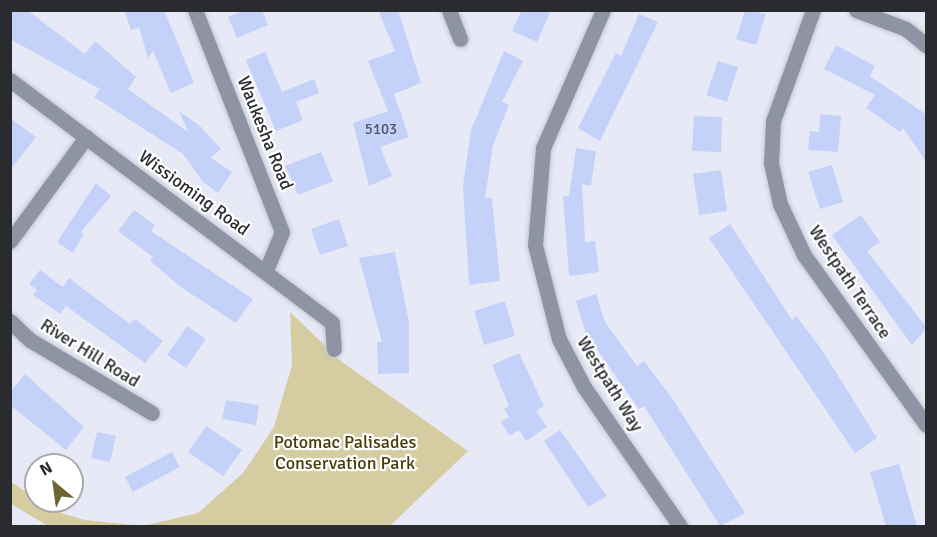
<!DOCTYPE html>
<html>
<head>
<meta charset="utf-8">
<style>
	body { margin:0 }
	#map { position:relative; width:937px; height:537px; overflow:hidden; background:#e7eaf6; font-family:Signika,sans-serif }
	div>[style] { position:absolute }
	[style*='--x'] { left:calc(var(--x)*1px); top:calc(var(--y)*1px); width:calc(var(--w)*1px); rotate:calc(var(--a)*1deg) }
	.green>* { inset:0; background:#d5cca2 }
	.building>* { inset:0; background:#c4d2f9 }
	.roads { filter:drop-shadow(0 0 2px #c5c8d2) drop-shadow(0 0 2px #c5c8d2) }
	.minor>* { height:15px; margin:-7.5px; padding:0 7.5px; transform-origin:7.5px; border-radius:7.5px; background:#8e94a4 }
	span { translate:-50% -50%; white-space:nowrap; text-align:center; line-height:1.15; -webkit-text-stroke:4.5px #fff; paint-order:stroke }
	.number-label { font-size:15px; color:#505562 }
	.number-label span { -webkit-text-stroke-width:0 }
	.street-label { font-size:18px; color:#2a2b2f }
	.park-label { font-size:18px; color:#473c07 }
	.frame { position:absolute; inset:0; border:12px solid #2a2b2f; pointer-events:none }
	.north { position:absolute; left:24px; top:453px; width:60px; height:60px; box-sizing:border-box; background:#fff; border:2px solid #aaaaac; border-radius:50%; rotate:331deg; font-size:16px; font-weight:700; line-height:24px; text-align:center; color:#2a2b2f }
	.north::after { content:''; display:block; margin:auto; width:21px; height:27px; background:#6f6330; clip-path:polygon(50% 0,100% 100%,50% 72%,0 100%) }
</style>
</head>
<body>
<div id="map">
	<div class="green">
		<div style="clip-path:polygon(290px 312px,342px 362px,468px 451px,390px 526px,48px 526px,11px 504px,10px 481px,54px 511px,85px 520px,143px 526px,198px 513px,243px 473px,274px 427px,292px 365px)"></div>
	</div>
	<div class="building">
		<div style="clip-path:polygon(10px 10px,27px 10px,85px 54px,95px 41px,136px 77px,128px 89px,188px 132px,179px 111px,200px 126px,221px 149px,211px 158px,232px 172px,218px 193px,203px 182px,183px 154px,94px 97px,100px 89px,10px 39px)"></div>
		<div style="clip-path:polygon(124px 10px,164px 10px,194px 83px,171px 93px,153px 51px,148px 58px,139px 27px,131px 30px)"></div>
		<div style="clip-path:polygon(245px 10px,262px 10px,268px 25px,237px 38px,228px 17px)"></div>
		<div style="clip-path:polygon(378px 10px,398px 10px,421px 83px,394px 94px,409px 137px,380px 147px,392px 176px,369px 186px,353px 123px,388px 111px,368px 61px,395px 51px)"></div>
		<div style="clip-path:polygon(522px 10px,551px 10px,537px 42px,512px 31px)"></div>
		<div style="clip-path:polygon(745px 10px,766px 14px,756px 45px,736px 39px)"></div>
		<div style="clip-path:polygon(639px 14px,658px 22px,600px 141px,578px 128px,616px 53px,621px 56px)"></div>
		<div style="clip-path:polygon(836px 45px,875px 66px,870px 76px,927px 115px,927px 163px,903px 128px,900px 132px,866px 108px,875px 95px,824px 69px)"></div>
		<div style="clip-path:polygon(504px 51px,523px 61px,502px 102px,509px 105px,493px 145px,485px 198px,492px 198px,500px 281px,469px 285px,463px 186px,471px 130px)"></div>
		<div style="clip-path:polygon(265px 52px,282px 92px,314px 79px,319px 93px,296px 102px,303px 120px,276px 131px,246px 60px)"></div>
		<div style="clip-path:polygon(718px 61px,738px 67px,727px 102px,706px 95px)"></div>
		<div style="clip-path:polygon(820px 114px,841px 116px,838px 152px,808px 150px,810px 131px,819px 132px)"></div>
		<div style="clip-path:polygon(694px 116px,722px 117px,721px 152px,692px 151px)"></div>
		<div style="clip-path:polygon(10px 118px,36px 137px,10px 170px)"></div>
		<div style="clip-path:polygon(576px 148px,596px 151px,591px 186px,582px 184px,585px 242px,595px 241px,599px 272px,569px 276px,563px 196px,569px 196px)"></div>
		<div style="clip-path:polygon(321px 152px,333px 181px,298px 195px,285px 166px)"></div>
		<div style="clip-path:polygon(832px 165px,843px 202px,820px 209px,808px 172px)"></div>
		<div style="clip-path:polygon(721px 170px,727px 211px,699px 215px,693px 174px)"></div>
		<div style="clip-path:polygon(96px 183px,111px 196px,81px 232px,84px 234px,73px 253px,57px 242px)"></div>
		<div style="clip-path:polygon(134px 210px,155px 225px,151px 231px,253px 299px,236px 323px,182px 288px,150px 261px,153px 257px,118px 231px)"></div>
		<div style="clip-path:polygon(861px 215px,880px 242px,867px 251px,927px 328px,912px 345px,832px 235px)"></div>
		<div style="clip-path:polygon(339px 219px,348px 246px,320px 255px,311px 229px)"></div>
		<div style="clip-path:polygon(730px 224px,792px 320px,796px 316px,820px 347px,877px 438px,855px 453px,709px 238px)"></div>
		<div style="clip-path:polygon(395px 252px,409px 322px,409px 373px,378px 374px,377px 342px,382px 342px,359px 258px)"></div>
		<div style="clip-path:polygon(40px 270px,63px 287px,69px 278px,130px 324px,135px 319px,163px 341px,145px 363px,66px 306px,60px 314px,33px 295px,37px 290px,29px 284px)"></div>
		<div style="clip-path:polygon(596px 294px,605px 322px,637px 366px,644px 361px,674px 401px,745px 513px,720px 526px,644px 406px,639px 409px,586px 334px,576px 301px)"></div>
		<div style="clip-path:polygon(505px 301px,515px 336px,484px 345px,474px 311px)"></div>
		<div style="clip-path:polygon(187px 326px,206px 339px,186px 368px,167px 355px)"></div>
		<div style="clip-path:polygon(519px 353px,544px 406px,536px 411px,547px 427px,526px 441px,519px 430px,510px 436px,501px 422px,509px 417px,504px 409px,509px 406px,492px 365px)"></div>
		<div style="clip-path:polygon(25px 374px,84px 427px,66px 450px,10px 405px,10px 392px)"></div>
		<div style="clip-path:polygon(226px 400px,259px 405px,256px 425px,222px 419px)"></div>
		<div style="clip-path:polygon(206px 426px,242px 450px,223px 476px,188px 452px)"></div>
		<div style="clip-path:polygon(560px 430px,607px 496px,588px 507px,544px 441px)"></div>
		<div style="clip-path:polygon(97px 432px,116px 436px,110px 462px,91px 458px)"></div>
		<div style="clip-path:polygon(172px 452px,180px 467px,133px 492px,125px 477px)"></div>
		<div style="clip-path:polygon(899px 464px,917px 526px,886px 526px,870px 472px)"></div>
	</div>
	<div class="roads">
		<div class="minor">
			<div style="--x:195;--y:10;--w:238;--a:68.6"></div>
			<div style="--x:282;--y:232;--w:41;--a:112.8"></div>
			<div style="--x:449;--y:10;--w:31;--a:69"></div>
			<div style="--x:603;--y:10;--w:150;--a:113.5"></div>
			<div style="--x:543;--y:148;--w:97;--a:94.7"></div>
			<div style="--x:535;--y:245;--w:97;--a:75.7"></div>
			<div style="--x:559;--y:339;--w:54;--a:62.5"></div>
			<div style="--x:584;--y:387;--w:169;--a:55.4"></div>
			<div style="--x:813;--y:10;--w:118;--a:109.8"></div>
			<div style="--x:773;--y:121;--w:42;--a:92.7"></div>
			<div style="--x:771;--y:163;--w:42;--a:77.6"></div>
			<div style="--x:780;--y:204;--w:56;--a:64.8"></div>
			<div style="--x:804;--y:255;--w:209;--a:54.3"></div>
			<div style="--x:856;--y:10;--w:53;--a:20.8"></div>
			<div style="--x:906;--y:29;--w:26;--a:39"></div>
			<div style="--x:10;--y:80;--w:403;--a:37"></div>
			<div style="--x:332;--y:323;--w:26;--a:86"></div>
			<div style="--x:10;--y:241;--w:129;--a:-53.8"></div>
			<div style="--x:10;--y:321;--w:28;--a:44"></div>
			<div style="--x:30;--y:340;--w:142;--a:30.9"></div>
		</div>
	</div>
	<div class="number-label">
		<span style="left:381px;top:130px">5103</span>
	</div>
	<div class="street-label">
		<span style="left:265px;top:133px;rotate:68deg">Waukesha Road</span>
		<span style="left:194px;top:193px;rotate:36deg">Wissioming Road</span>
		<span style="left:850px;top:282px;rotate:56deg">Westpath Terrace</span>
		<span style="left:90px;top:353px;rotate:32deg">River Hill Road</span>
		<span style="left:610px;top:384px;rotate:58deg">Westpath Way</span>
	</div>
	<div class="park-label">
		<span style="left:345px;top:453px">Potomac Palisades<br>Conservation Park</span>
	</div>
	<div class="frame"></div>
	<div class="north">N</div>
</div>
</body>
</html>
